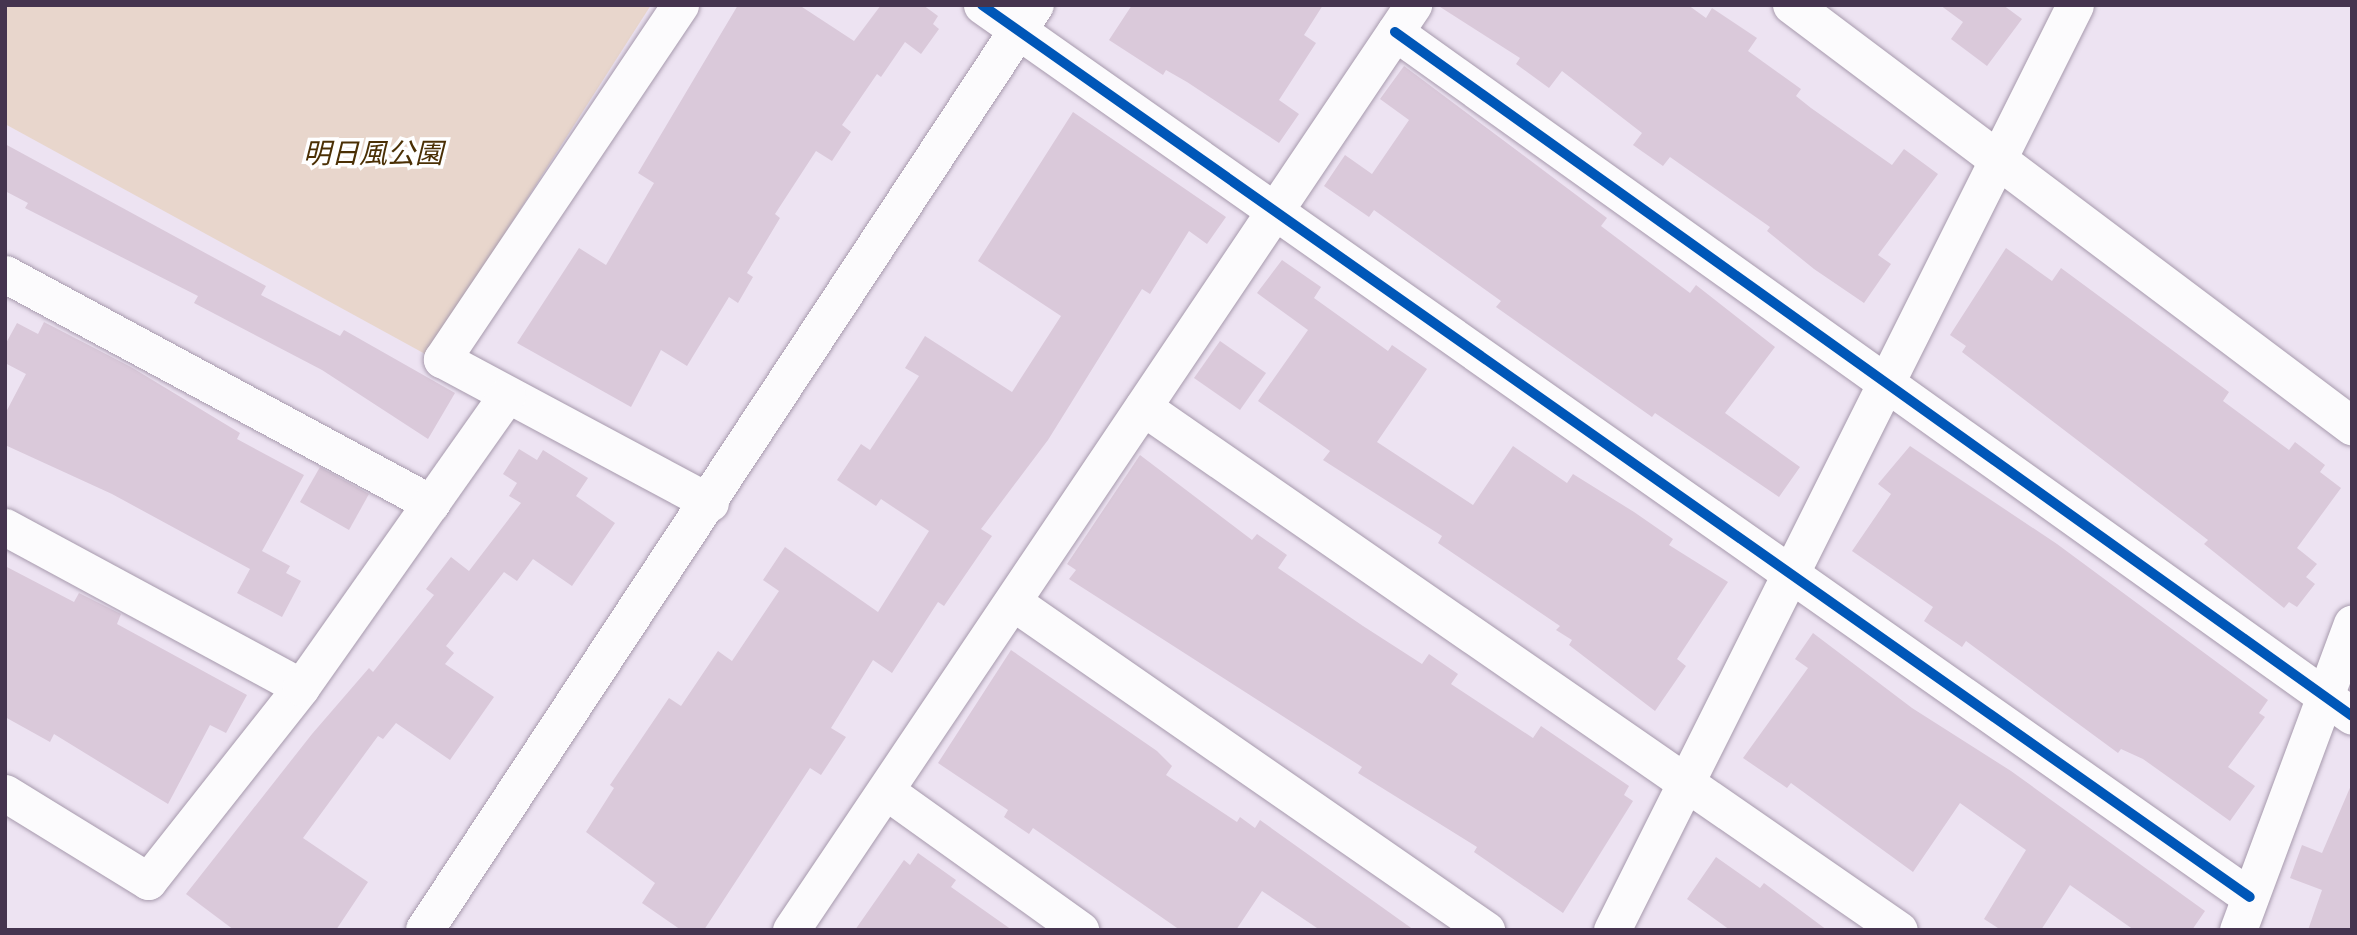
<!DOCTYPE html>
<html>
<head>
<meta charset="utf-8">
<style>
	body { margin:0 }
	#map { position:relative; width:2357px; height:935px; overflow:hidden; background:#ede3f2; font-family:Spectral,"Noto Sans JP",serif }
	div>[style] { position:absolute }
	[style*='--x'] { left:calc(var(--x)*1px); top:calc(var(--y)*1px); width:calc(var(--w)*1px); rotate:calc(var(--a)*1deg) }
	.green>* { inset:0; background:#e8d6cc }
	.building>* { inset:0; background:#dac9da }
	.roads { filter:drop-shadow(0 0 2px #a79aad) drop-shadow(0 0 2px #a79aad) }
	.minor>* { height:37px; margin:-18.5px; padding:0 18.5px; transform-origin:18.5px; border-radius:18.5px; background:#fcfbfd }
	.tertiary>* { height:38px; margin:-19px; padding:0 19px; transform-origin:19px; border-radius:19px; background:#fcfbfd }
	.cycleway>* { height:10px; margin:-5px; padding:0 5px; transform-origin:5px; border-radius:5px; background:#0057b8 }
	span { translate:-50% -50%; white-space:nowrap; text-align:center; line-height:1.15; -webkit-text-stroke:7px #fff; paint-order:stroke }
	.park-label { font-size:28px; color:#4b3005; font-style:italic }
	.frame { position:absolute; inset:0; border:7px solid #45344f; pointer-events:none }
</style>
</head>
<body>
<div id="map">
	<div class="green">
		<div style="clip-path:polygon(5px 5px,651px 5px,427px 355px,5px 124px)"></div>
	</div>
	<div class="building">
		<div style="clip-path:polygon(738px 5px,799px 5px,854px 41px,881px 5px,923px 5px,938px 16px,933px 24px,939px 29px,921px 54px,905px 42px,881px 77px,877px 74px,842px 125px,851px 132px,832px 161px,816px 151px,775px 214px,780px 218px,747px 273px,753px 277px,738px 303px,729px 297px,687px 366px,661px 350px,631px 407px,517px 343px,579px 248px,606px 265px,654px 183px,638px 173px)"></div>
		<div style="clip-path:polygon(1132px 5px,1323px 5px,1304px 35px,1316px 43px,1279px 100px,1299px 114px,1279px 143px,1187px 82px,1166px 70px,1163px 75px,1109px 40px)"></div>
		<div style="clip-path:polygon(1437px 5px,1688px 5px,1706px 18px,1712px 8px,1757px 38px,1748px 51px,1801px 89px,1796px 96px,1811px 108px,1892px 165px,1904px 149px,1938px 174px,1878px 255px,1891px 264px,1864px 303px,1814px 269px,1767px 231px,1770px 227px,1670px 157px,1663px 166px,1633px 145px,1642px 133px,1562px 71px,1549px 88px,1516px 64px,1520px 58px)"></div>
		<div style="clip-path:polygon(1940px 5px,2003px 5px,2022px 19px,1987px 66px,1951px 39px,1963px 22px)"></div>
		<div style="clip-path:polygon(1404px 66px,1607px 218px,1601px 226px,1690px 293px,1696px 285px,1775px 347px,1725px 413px,1800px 467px,1779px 497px,1655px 413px,1652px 417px,1496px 307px,1501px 301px,1374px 210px,1369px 217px,1324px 186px,1345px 155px,1372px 174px,1409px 120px,1380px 99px)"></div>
		<div style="clip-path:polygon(1073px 112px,1226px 217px,1207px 244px,1189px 231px,1150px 294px,1142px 289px,1048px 440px,981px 529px,992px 536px,944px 606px,938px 602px,892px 673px,873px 660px,831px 728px,846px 737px,821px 775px,810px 768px,704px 930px,681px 930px,642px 903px,655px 883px,586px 832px,614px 788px,610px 785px,669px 698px,681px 706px,718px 651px,732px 661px,779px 591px,763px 580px,785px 547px,878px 612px,929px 531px,881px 499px,876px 506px,837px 480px,861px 444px,870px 450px,919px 376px,905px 368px,925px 336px,1012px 392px,1061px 316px,978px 261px)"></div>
		<div style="clip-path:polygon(5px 144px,266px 286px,261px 295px,340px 336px,344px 330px,455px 393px,428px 439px,322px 370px,194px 303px,198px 296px,25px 208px,28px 203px,5px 191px)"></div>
		<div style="clip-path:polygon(2006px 248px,2052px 281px,2061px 268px,2229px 392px,2223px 401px,2289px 450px,2295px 442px,2325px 465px,2320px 472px,2341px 488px,2297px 548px,2317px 564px,2306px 577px,2315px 584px,2297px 607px,2289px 602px,2284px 608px,2204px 544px,2208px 540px,1962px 352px,1966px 346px,1950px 335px)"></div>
		<div style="clip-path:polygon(1282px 260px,1321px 287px,1314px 298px,1388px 351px,1392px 345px,1427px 369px,1377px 442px,1473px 505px,1513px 446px,1567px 483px,1573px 474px,1634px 512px,1673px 539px,1669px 545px,1728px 582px,1677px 659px,1686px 666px,1655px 711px,1569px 645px,1572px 640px,1556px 630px,1560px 626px,1438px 543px,1442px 536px,1323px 460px,1330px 451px,1258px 401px,1308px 330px,1257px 293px)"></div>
		<div style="clip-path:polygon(44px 322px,131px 367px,240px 433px,237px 439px,304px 475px,262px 551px,290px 566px,286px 573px,301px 581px,282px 617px,237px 593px,250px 569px,112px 494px,5px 445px,5px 414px,26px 374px,5px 363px,5px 345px,17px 323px,38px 334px)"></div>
		<div style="clip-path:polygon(1220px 341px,1266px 373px,1240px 410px,1194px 378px)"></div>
		<div style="clip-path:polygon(1910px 446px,2057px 544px,2268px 700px,2259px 713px,2265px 717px,2228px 767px,2255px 786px,2230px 821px,2143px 759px,2121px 749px,2118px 753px,1966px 641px,1962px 647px,1924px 621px,1933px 607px,1852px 551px,1891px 494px,1878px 484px)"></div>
		<div style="clip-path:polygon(519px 449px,537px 460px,543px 450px,588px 478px,576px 496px,615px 523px,572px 586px,533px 559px,517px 581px,504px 572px,446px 646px,454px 653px,445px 664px,494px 697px,450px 760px,396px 723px,383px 739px,378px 736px,303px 838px,368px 882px,336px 930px,234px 930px,186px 894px,312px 734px,369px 668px,373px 672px,434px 595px,426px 589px,451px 557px,469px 571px,521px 503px,509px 496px,517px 483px,503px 474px)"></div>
		<div style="clip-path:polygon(1140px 455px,1252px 540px,1257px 534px,1287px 555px,1278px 568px,1363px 626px,1422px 664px,1429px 654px,1458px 674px,1451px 684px,1533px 738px,1541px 726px,1629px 786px,1624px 795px,1633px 801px,1563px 913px,1474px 852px,1477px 847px,1358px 773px,1362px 767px,1069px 579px,1076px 570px,1067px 564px)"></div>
		<div style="clip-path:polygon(320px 467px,369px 494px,349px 530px,300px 502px)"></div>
		<div style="clip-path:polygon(5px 566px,74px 602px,79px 593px,121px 614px,117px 624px,247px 695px,226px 733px,210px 725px,168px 804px,54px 734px,50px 742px,5px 717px)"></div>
		<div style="clip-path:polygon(1813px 633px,1912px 708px,2011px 771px,2205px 911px,2192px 930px,2134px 930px,2070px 885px,2041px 930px,2001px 930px,1984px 919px,2026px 850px,1960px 803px,1913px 872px,1791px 783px,1787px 788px,1743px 758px,1808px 668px,1795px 659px)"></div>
		<div style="clip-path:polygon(1011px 650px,1157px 751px,1172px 766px,1166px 775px,1237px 822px,1240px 817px,1255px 828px,1260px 820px,1414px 930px,1320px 930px,1262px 891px,1236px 930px,1180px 930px,1033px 828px,1029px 834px,1004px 817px,1008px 810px,938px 763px)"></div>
		<div style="clip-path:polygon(2352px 783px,2352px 930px,2308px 930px,2322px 890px,2290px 878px,2302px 845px,2322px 853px)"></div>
		<div style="clip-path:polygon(918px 853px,956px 880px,951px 887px,1012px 930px,855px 930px,904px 860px,910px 865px)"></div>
		<div style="clip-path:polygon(1716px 857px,1760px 888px,1764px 883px,1827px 930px,1730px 930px,1687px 899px)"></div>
	</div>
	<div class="roads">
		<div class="minor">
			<div style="--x:680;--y:5;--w:427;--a:123.9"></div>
			<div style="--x:442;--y:359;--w:304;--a:28.2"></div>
			<div style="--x:982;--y:5;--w:1550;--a:35.13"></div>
			<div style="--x:1395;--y:32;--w:1176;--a:35.55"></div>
			<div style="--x:5;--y:274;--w:484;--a:28.3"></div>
			<div style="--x:1143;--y:407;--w:919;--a:34.68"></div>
			<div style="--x:5;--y:527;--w:336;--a:28.4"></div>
			<div style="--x:1013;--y:602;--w:576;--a:34.74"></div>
			<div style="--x:886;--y:791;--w:239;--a:35.6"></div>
			<div style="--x:5;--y:793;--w:168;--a:31.6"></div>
			<div style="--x:148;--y:881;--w:247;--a:-51.7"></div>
			<div style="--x:301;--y:687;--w:357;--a:-54.8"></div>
			<div style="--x:791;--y:930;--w:1115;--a:-56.08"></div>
			<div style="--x:1612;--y:930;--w:1034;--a:-63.41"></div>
			<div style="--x:2238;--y:930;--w:327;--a:-69.6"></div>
		</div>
		<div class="tertiary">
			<div style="--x:1792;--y:5;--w:701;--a:36.94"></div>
			<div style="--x:425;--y:930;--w:1108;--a:-56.6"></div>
		</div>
	</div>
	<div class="cycleway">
		<div style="--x:982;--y:5;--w:1550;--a:35.13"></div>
		<div style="--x:1395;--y:32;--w:1176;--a:35.55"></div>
	</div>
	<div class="park-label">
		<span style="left:373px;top:155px">明日風公園</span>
	</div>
	<div class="frame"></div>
</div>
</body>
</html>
